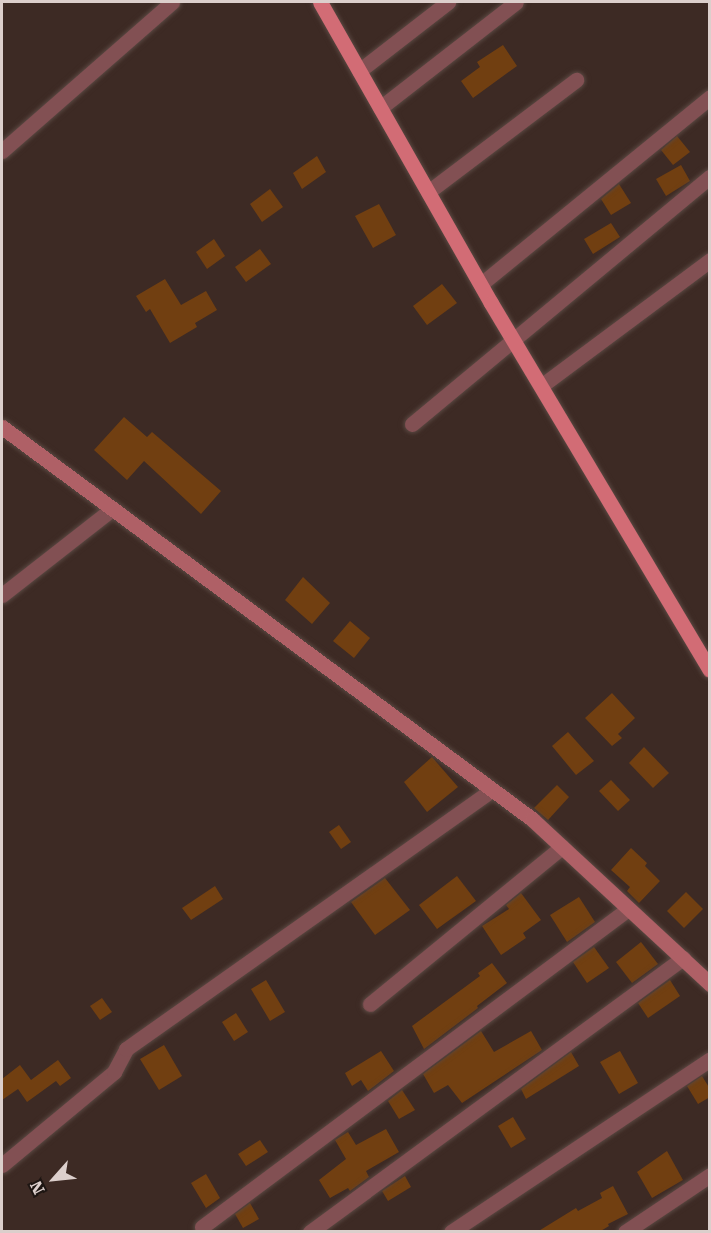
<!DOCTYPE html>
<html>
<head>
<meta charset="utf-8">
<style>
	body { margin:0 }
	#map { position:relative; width:711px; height:1233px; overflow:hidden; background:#3d2a24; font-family:"Roboto Serif",serif }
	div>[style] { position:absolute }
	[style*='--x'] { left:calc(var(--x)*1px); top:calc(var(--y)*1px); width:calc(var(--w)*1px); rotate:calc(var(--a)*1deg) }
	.building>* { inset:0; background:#713f11 }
	.roads { filter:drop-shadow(0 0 2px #5a4842) drop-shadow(0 0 2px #5a4842) }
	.street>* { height:15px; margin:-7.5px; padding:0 7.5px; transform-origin:7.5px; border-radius:7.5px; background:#825053 }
	.secondary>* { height:15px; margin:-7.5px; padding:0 7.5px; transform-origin:7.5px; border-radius:7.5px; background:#af6066 }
	.primary>* { height:15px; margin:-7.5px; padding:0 7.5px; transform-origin:7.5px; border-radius:7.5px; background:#d26c75 }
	span { translate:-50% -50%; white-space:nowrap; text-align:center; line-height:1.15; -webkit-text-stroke:4.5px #1d1512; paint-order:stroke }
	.frame { position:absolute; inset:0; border:3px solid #dccfcc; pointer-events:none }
	.north { position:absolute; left:24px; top:1149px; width:60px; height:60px; -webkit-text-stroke:4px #1d1512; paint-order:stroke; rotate:243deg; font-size:16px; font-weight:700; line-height:24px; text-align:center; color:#dccfcc }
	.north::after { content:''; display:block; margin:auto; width:21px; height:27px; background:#dccfcc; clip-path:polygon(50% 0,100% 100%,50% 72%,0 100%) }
</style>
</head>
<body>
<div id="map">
	<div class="building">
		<div style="clip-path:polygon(503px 45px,517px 66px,473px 98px,461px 81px,480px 67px,477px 62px)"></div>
		<div style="clip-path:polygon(677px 136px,690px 152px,673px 165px,661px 150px)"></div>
		<div style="clip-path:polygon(317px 156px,326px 172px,302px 189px,293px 173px)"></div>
		<div style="clip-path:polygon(681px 165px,690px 181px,666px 196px,656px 179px)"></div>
		<div style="clip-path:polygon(619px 184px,631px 203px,611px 215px,601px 199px)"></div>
		<div style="clip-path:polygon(270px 189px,283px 207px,262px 222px,250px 204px)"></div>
		<div style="clip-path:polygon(379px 204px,396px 235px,373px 248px,355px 216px)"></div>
		<div style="clip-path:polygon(611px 223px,620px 237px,593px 254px,584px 239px)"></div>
		<div style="clip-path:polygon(214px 239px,225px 256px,207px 269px,196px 252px)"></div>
		<div style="clip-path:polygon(260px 249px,271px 264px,246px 282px,235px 267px)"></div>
		<div style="clip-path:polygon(165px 279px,181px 305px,206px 291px,217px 310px,195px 323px,197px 327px,170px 343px,150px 309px,146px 312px,136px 296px)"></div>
		<div style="clip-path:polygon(442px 284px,457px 303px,427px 325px,413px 306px)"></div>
		<div style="clip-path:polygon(124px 417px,147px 437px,152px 432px,221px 491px,201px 514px,144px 461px,127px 480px,94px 450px)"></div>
		<div style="clip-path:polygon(303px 577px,330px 603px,312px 624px,285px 600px)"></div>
		<div style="clip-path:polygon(350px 621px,370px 638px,354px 658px,333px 641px)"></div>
		<div style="clip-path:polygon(612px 693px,635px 718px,618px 734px,622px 738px,612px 746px,585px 718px)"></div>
		<div style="clip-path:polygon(568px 732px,594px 761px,576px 775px,552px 746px)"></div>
		<div style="clip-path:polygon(644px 747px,669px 773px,653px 788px,629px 763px)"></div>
		<div style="clip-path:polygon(432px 757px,458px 787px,427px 812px,404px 782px)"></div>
		<div style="clip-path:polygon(611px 780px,630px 800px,618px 811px,599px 791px)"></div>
		<div style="clip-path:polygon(557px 785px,569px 797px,548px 820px,534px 808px)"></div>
		<div style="clip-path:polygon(339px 825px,351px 842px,341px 849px,329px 832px)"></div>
		<div style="clip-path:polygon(631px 848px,647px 863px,645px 866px,660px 881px,639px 903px,627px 891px,630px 887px,611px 870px)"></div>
		<div style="clip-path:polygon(457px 876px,476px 901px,437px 929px,419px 905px)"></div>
		<div style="clip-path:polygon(385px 878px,410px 910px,375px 935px,351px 902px)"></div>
		<div style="clip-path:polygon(215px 886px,223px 899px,191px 920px,182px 908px)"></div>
		<div style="clip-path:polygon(686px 892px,703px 909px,684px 928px,667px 911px)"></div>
		<div style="clip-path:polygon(521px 893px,541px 920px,523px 933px,526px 938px,501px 955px,482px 926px,509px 909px,506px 905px)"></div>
		<div style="clip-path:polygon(579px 897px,595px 922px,567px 942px,550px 915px)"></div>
		<div style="clip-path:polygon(641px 942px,658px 964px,632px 983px,616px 962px)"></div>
		<div style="clip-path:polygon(594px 947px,609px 968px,587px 983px,573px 962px)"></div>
		<div style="clip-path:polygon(492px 963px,507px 983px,477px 1006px,478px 1008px,424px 1049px,412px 1026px,480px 976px,478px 973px)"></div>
		<div style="clip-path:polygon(266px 980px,285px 1012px,270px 1021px,251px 989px)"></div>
		<div style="clip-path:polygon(670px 980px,680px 996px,648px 1018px,638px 1003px)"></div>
		<div style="clip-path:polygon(102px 998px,112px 1012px,100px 1020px,90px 1006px)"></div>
		<div style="clip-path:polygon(236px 1013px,248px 1032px,234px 1041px,222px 1022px)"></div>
		<div style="clip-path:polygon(481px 1031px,494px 1052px,531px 1031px,542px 1050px,462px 1103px,448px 1085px,434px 1093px,423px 1074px)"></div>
		<div style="clip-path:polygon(164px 1045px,182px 1076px,159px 1090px,140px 1059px)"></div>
		<div style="clip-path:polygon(381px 1051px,394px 1071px,368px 1091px,361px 1080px,352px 1086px,345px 1073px)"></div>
		<div style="clip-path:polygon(620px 1051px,638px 1083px,619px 1094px,600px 1062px)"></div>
		<div style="clip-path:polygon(571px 1052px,579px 1066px,526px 1099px,521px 1089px)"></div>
		<div style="clip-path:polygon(58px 1060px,71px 1078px,60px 1086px,56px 1081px,27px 1102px,18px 1089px,2px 1100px,2px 1079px,20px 1065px,31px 1080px)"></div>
		<div style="clip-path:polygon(702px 1076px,710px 1089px,710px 1097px,698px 1104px,687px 1086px)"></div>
		<div style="clip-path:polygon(402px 1090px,415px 1110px,399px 1119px,388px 1101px)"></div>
		<div style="clip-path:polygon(513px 1117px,526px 1139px,511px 1148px,498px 1126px)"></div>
		<div style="clip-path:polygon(386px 1129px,399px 1152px,366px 1171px,369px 1177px,350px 1191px,348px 1188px,330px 1198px,319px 1180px,346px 1159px,335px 1140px,348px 1132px,356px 1145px)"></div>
		<div style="clip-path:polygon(260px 1140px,268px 1152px,246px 1166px,238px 1154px)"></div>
		<div style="clip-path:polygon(667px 1151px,683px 1180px,652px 1198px,637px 1172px)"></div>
		<div style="clip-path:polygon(206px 1174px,220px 1198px,206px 1208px,191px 1183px)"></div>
		<div style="clip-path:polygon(405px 1176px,411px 1187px,388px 1201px,382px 1191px)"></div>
		<div style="clip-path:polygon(613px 1186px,628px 1214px,608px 1224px,609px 1226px,599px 1232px,537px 1232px,576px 1208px,578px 1211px,602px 1198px,600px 1193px)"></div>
		<div style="clip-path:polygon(250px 1203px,259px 1219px,243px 1228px,235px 1214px)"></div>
	</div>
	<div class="roads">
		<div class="street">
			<div style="--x:359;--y:71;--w:113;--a:-37.8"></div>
			<div style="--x:380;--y:108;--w:172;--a:-37.9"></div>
			<div style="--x:2;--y:151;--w:226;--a:-41.2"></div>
			<div style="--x:428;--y:192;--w:186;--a:-37.1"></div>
			<div style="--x:481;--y:284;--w:296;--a:-39.2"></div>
			<div style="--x:541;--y:386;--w:211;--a:-36.7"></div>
			<div style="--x:412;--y:424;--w:387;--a:-39.7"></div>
			<div style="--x:2;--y:595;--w:140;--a:-38"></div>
			<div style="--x:370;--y:1004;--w:248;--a:-39.3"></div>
			<div style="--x:2;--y:1165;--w:146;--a:-39.7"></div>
			<div style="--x:114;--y:1072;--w:26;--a:-62"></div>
			<div style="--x:126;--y:1049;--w:448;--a:-35.3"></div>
			<div style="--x:202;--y:1227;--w:532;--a:-36.74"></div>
			<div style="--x:310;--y:1232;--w:463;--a:-36.3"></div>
			<div style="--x:451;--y:1232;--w:311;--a:-33.7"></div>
			<div style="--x:625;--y:1232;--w:102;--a:-33.8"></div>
		</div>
		<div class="secondary">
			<div style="--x:2;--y:427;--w:659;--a:36.49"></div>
			<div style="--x:532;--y:819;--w:243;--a:42.8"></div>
		</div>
		<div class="primary">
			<div style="--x:320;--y:2;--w:346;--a:60.4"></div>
			<div style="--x:491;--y:303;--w:427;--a:59.2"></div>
		</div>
	</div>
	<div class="frame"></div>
	<div class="north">N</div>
</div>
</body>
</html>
